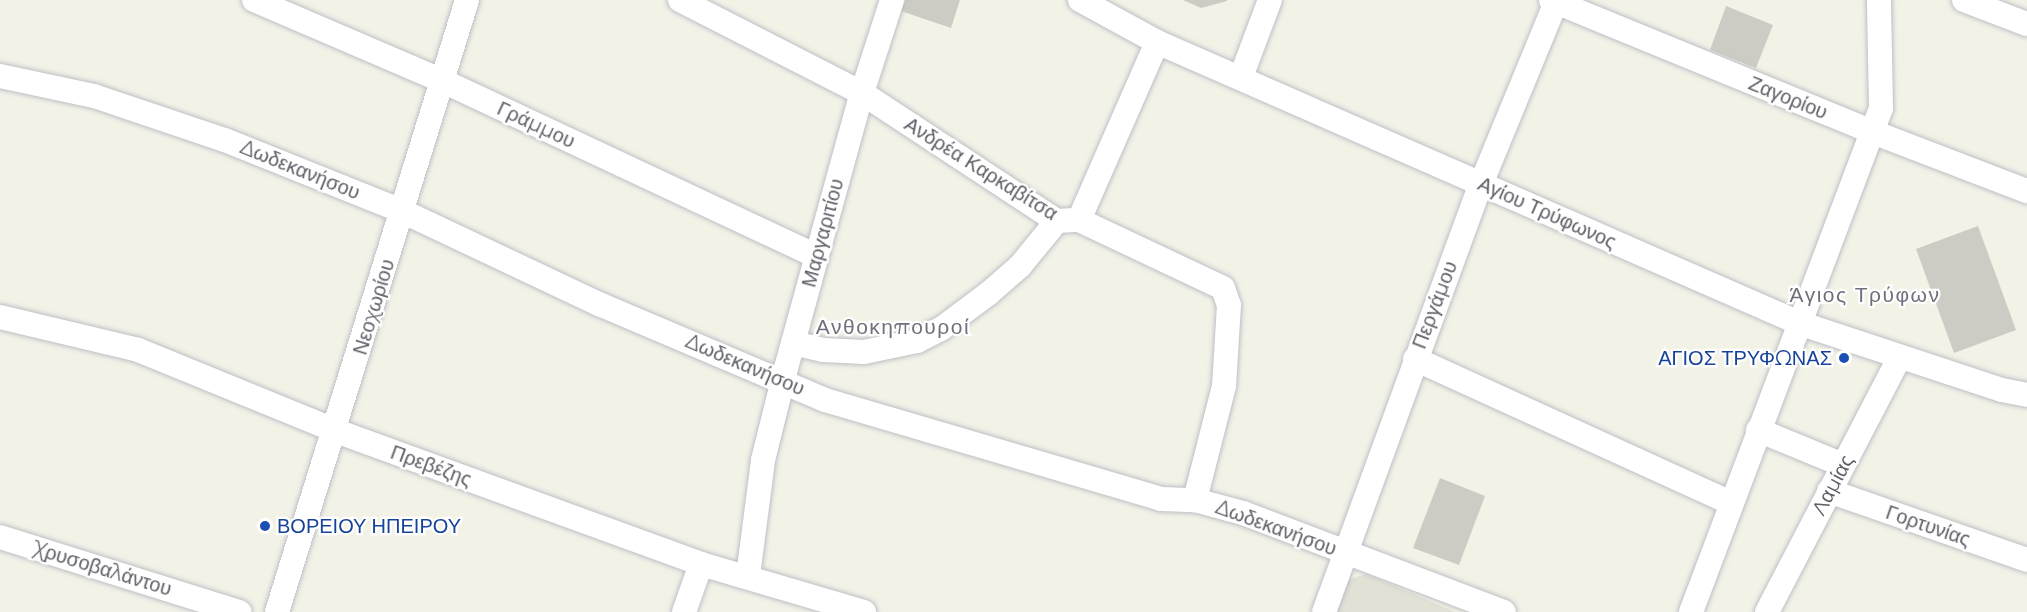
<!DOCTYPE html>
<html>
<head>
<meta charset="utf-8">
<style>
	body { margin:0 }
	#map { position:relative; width:2027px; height:612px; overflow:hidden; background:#f2f2e7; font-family:Montserrat,sans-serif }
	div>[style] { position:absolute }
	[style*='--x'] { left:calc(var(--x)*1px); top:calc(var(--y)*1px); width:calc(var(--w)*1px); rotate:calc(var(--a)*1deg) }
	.education>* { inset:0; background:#e2e1d5 }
	.building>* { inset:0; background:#cdccc4 }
	.roads { filter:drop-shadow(0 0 2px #bebfc6) drop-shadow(0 0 2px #bebfc6) }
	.street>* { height:24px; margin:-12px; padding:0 12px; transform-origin:12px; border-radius:12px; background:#fff }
	.dots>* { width:16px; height:16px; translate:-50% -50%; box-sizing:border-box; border:3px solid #fff; border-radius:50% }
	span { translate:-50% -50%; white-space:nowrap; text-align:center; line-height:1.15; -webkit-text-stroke:4.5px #fff; paint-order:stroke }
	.street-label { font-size:20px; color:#5e6068 }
	.transit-label { font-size:20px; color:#164399 }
	.right { translate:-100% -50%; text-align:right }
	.left { translate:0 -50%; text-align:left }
	.neighbourhood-label { font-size:21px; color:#6f727b; letter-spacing:1.5px }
</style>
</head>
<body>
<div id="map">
	<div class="education">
		<div style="clip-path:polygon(1367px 574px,1455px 612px,1332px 612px,1343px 581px)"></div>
	</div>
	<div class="building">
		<div style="clip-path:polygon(905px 0,960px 0,951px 28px,901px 11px)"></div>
		<div style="clip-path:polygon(1183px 0,1227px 0,1227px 1px,1201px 8px)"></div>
		<div style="clip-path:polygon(1726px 6px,1773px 25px,1756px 68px,1710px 50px)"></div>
		<div style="clip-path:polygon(1978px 226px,2016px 330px,1954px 353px,1916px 249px)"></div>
		<div style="clip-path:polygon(1440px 478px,1485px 496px,1459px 565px,1413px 548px)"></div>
	</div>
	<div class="roads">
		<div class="street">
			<div style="--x:254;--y:0;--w:208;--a:23.2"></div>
			<div style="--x:445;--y:82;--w:410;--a:25.1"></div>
			<div style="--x:680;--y:0;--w:204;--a:27.1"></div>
			<div style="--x:862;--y:93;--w:233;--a:33.3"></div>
			<div style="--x:1057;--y:221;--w:22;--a:-3"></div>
			<div style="--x:1079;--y:220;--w:159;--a:25.3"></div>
			<div style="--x:1223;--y:288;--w:18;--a:71"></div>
			<div style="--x:1229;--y:305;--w:81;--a:93.5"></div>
			<div style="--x:1224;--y:386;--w:118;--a:104.3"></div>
			<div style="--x:1080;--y:0;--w:88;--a:28.6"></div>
			<div style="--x:1157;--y:42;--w:701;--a:23.64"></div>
			<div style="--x:1799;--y:323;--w:214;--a:18.3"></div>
			<div style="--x:2002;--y:390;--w:25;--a:11"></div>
			<div style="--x:1551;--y:0;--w:348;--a:22.3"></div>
			<div style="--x:1873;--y:132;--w:165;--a:21"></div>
			<div style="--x:1964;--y:0;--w:67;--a:20.9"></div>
			<div style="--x:0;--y:76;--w:96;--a:12"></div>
			<div style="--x:94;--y:96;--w:138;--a:18.6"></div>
			<div style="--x:225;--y:140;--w:193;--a:21.9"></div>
			<div style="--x:404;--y:212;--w:216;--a:25.3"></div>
			<div style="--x:599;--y:304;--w:246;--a:23"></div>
			<div style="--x:825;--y:400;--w:350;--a:16.4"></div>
			<div style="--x:1161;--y:499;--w:34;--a:2"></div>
			<div style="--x:1195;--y:500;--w:50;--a:15.2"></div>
			<div style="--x:1243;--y:513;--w:279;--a:20.8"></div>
			<div style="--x:1241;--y:77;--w:82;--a:-69.4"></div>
			<div style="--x:1079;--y:220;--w:194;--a:-66.3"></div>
			<div style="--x:0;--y:317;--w:142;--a:13.4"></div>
			<div style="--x:138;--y:350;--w:214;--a:22.2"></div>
			<div style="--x:336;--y:431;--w:388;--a:20"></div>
			<div style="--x:701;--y:564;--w:170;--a:16.4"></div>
			<div style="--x:793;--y:343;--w:31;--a:13"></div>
			<div style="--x:823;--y:350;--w:41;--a:2.8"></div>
			<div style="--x:864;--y:352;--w:54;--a:-11.7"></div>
			<div style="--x:917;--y:341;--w:27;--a:-27"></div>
			<div style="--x:941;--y:329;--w:59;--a:-36.7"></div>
			<div style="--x:988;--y:294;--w:43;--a:-41.2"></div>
			<div style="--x:1020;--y:266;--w:58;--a:-50.6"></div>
			<div style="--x:1415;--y:359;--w:347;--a:24.5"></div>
			<div style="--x:1758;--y:430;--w:92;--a:22.4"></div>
			<div style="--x:1829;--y:491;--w:210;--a:19.2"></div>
			<div style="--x:0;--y:537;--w:251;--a:17.4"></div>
			<div style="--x:748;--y:576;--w:117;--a:-82.6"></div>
			<div style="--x:763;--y:460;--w:95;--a:-76"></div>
			<div style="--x:786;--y:368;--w:285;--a:-74.6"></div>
			<div style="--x:862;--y:93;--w:98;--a:-72.1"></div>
			<div style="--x:277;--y:612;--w:641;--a:-72.75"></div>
			<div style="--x:684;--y:612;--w:51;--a:-70.5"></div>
			<div style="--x:1324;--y:612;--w:456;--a:-69.9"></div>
			<div style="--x:1481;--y:184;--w:197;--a:-67.6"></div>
			<div style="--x:1691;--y:612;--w:539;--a:-69.34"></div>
			<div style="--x:1881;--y:108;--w:108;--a:-91.1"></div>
			<div style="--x:1767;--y:612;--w:286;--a:-62.5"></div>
		</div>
	</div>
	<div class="dots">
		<div style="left:1844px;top:358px;background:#1a4fb4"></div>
		<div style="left:265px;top:526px;background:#1a4fb4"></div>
	</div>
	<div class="street-label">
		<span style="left:1788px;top:98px;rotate:22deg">Ζαγορίου</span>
		<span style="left:536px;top:125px;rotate:25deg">Γράμμου</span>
		<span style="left:981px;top:169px;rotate:32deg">Ανδρέα Καρκαβίτσα</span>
		<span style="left:300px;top:170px;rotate:22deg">Δωδεκανήσου</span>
		<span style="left:1547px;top:213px;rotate:24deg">Αγίου Τρύφωνος</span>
		<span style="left:823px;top:233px;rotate:-75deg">Μαργαριτίου</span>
		<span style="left:1435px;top:305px;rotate:-69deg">Περγάμου</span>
		<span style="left:374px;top:307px;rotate:-73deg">Νεοχωρίου</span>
		<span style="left:745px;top:365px;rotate:23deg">Δωδεκανήσου</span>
		<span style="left:431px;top:466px;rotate:20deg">Πρεβέζης</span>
		<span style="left:1833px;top:485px;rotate:-62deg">Λαμίας</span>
		<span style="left:1928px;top:526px;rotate:19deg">Γορτυνίας</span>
		<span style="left:1276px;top:528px;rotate:20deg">Δωδεκανήσου</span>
		<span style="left:103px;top:569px;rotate:17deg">Χρυσοβαλάντου</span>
	</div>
	<div class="transit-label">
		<span class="right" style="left:1832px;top:358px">ΑΓΙΟΣ ΤΡΥΦΩΝΑΣ</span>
		<span class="left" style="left:277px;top:526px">ΒΟΡΕΙΟΥ ΗΠΕΙΡΟΥ</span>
	</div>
	<div class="neighbourhood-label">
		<span style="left:1865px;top:295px">Άγιος Τρύφων</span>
		<span style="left:893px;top:327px">Ανθοκηπουροί</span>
	</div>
</div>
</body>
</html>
